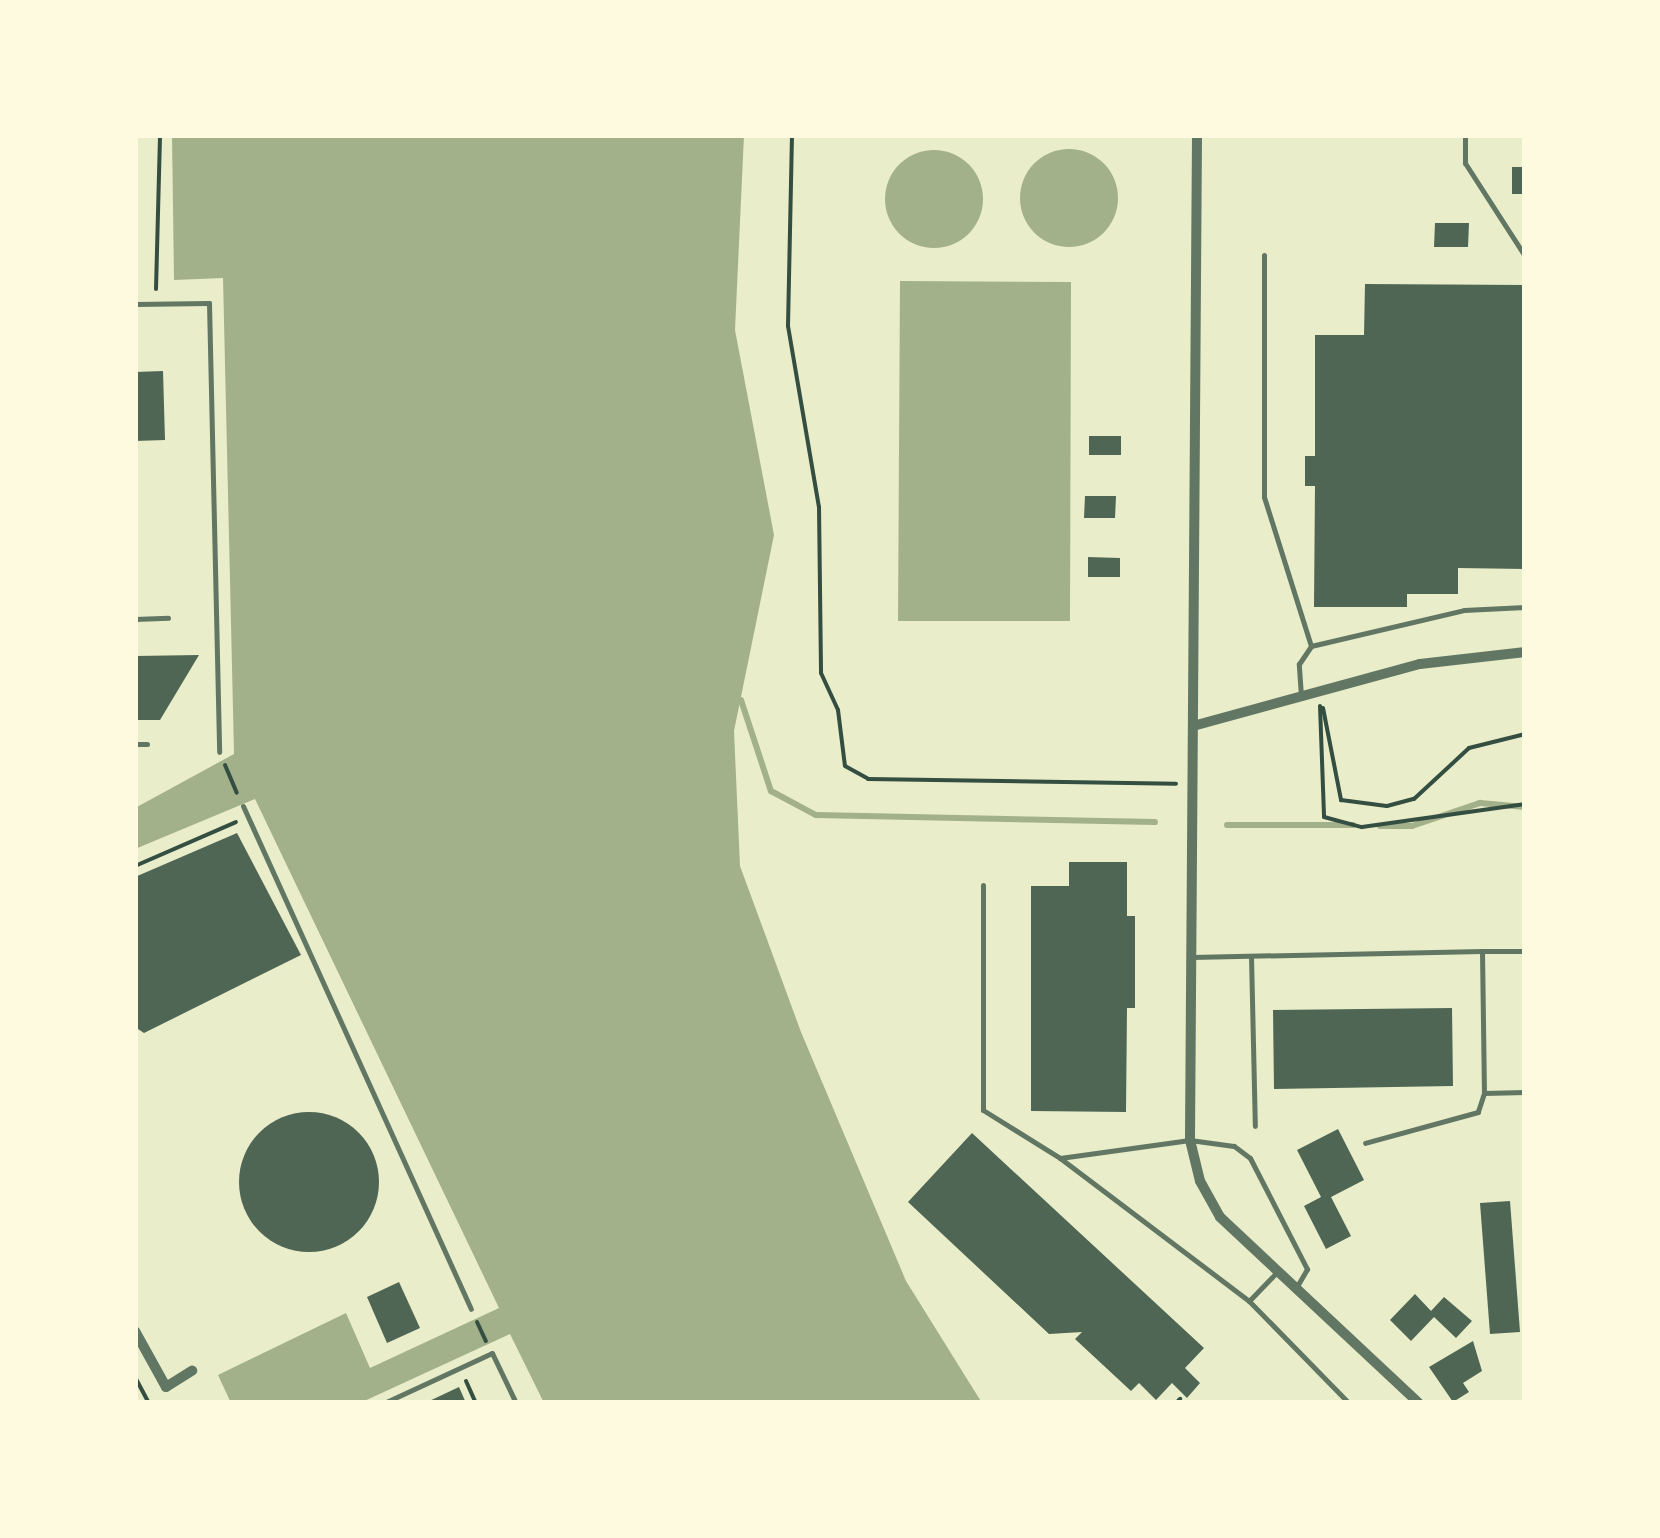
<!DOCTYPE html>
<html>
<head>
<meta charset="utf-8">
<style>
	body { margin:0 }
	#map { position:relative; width:1660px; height:1538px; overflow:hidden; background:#e9edc9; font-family:Arial,sans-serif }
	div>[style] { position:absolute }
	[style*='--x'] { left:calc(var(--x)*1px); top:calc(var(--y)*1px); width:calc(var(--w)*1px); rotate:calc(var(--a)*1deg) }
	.water>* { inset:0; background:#a3b18a }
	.round { border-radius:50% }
	.stream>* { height:6px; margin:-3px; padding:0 3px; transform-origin:3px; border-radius:3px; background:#a3b18a }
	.building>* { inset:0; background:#4f6655 }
	.path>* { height:4px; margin:-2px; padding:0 2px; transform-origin:2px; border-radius:2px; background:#344e41 }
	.service>* { height:5px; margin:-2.5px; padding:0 2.5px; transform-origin:2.5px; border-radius:2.5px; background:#617663 }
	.minor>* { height:10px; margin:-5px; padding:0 5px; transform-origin:5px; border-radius:5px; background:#617663 }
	span { translate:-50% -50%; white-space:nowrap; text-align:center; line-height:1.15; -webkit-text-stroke:8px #fefae0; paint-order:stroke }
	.frame { position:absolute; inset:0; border:138px solid #fefae0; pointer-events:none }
</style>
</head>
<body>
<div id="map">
	<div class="water">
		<div style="clip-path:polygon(172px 135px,744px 135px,735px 330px,774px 535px,734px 731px,740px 866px,801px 1032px,906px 1281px,982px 1403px,544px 1403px,510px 1334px,360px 1403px,231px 1403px,218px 1375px,346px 1313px,370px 1368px,499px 1308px,255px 799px,135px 849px,135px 808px,234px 754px,223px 278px,174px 280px)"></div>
		<div class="round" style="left:1020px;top:149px;width:98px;height:98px"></div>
		<div class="round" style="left:885px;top:150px;width:98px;height:98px"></div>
		<div style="clip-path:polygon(900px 281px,1071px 282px,1070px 621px,898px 621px)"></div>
	</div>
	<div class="stream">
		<div style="--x:741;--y:700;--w:96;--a:71.8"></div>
		<div style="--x:771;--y:791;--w:51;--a:28.1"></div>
		<div style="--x:816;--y:815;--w:339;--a:1.2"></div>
		<div style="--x:1227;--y:825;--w:126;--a:0"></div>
		<div style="--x:1380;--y:826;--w:32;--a:0"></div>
		<div style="--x:1412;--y:826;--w:72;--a:-18.7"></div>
		<div style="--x:1480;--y:803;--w:45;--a:5.1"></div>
	</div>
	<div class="building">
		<div style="clip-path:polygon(1512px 167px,1525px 167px,1525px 194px,1512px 194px)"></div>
		<div style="clip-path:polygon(1435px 223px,1469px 223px,1468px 247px,1434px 247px)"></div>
		<div style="clip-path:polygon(1365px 284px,1525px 285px,1525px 569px,1458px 568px,1458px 594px,1407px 594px,1407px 607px,1314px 607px,1315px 486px,1305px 486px,1305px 456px,1315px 456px,1315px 335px,1364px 335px)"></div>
		<div style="clip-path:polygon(163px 371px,165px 440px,135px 441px,135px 372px)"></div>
		<div style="clip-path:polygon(1089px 436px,1121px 436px,1121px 455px,1089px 455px)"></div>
		<div style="clip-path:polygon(1085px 496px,1116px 496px,1115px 518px,1084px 518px)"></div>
		<div style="clip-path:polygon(1088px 557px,1120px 558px,1120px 577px,1088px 577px)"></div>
		<div style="clip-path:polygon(199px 655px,160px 720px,135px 720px,135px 656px)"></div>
		<div style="clip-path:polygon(237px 833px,301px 955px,144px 1033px,135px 1027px,135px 877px)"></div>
		<div style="clip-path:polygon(1069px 862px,1127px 862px,1127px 916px,1135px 916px,1135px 1008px,1127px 1008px,1126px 1112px,1031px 1111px,1031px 886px,1069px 886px)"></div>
		<div style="clip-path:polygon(1452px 1008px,1453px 1086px,1274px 1089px,1273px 1010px)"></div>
		<div class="round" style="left:239px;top:1112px;width:140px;height:140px"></div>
		<div style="clip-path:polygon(1338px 1129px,1364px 1180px,1331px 1197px,1351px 1236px,1326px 1249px,1304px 1206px,1321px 1197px,1297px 1150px)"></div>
		<div style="clip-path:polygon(972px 1133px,1204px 1348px,1185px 1368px,1200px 1383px,1187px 1398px,1172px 1383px,1156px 1400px,1139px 1383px,1131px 1391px,1075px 1339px,1082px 1332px,1049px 1334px,908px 1202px)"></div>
		<div style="clip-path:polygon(1510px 1201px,1520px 1332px,1490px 1334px,1480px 1203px)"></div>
		<div style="clip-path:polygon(399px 1282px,420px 1328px,387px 1343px,367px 1297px)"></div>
		<div style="clip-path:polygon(1415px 1294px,1431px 1311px,1444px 1297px,1472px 1321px,1456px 1338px,1434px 1317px,1411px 1341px,1390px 1320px)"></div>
		<div style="clip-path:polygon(1473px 1341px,1482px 1371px,1463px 1383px,1469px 1392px,1453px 1402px,1429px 1367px)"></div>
		<div style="clip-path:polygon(459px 1387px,466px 1403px,425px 1403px)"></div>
	</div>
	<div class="path">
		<div style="--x:792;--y:135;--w:191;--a:91.2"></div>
		<div style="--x:788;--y:326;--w:184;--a:80.3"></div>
		<div style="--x:819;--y:507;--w:166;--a:89.3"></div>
		<div style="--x:821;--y:673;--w:41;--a:65.3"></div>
		<div style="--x:838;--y:710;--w:56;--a:82.9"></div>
		<div style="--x:845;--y:766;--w:26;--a:29"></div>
		<div style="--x:868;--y:779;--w:308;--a:0.9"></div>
		<div style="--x:156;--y:289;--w:154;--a:-88.5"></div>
		<div style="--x:1320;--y:706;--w:111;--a:87.9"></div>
		<div style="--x:1324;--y:817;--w:39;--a:15"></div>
		<div style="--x:1362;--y:827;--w:165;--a:-8"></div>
		<div style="--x:1323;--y:708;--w:94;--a:78.9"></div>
		<div style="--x:1341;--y:800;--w:46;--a:7.4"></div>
		<div style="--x:1387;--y:806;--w:28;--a:-15"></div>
		<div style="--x:1414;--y:799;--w:75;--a:-42.8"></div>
		<div style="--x:1469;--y:748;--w:58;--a:-14"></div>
		<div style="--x:225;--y:765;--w:30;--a:67"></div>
		<div style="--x:135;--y:866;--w:110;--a:-23.5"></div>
		<div style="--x:477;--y:1322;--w:21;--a:65"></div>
		<div style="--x:135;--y:1377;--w:30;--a:62"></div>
		<div style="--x:466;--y:1381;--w:24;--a:66"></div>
		<div style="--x:1176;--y:1403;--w:6;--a:-45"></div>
	</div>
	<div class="service">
		<div style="--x:1465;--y:135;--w:28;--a:90"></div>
		<div style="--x:1465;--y:163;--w:111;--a:57.2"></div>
		<div style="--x:1264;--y:255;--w:242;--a:90"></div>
		<div style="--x:1264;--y:497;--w:156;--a:72.5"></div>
		<div style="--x:135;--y:304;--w:74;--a:-0.8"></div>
		<div style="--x:209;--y:303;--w:449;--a:88.7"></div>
		<div style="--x:135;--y:619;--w:33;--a:-2"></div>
		<div style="--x:1301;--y:696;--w:32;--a:-94"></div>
		<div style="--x:1299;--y:664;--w:22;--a:-56"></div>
		<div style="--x:1311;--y:646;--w:157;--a:-13.2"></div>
		<div style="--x:1464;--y:610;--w:61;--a:-2.8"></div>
		<div style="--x:135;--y:744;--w:12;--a:0"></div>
		<div style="--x:243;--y:806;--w:552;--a:65.62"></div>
		<div style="--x:983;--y:885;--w:225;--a:90"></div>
		<div style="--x:983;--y:1110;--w:91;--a:31.9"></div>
		<div style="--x:1060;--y:1158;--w:131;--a:-7.9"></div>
		<div style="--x:1190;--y:1140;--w:44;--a:7.8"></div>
		<div style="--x:1234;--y:1146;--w:20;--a:37"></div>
		<div style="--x:1250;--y:1158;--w:125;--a:62.8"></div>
		<div style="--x:1307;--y:1269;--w:22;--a:120"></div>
		<div style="--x:1482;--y:951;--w:43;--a:0"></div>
		<div style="--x:1251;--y:956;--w:170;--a:88.7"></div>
		<div style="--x:1192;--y:957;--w:290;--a:-1.2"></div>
		<div style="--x:1482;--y:951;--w:142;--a:89.2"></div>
		<div style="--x:1484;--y:1093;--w:20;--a:108"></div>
		<div style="--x:1478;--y:1112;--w:117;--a:164.7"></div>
		<div style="--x:1484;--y:1093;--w:41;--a:-1.4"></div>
		<div style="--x:1060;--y:1158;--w:237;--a:37.1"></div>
		<div style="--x:1276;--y:1273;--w:39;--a:134"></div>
		<div style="--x:1249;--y:1301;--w:143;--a:45.6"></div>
		<div style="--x:384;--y:1403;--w:119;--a:-24.8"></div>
		<div style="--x:492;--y:1353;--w:55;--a:64.4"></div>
	</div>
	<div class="minor">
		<div style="--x:1197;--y:135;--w:1005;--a:90.4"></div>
		<div style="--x:1190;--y:1140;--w:42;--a:76.3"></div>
		<div style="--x:1200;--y:1181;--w:41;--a:60.9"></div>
		<div style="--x:1220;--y:1217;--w:272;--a:43.1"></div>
		<div style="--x:1193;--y:726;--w:235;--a:-15.3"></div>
		<div style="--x:1420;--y:664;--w:106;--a:-6.5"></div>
		<div style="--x:135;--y:1331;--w:64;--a:61"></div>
		<div style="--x:166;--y:1387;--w:31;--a:-32"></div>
	</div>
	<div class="frame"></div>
</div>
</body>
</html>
